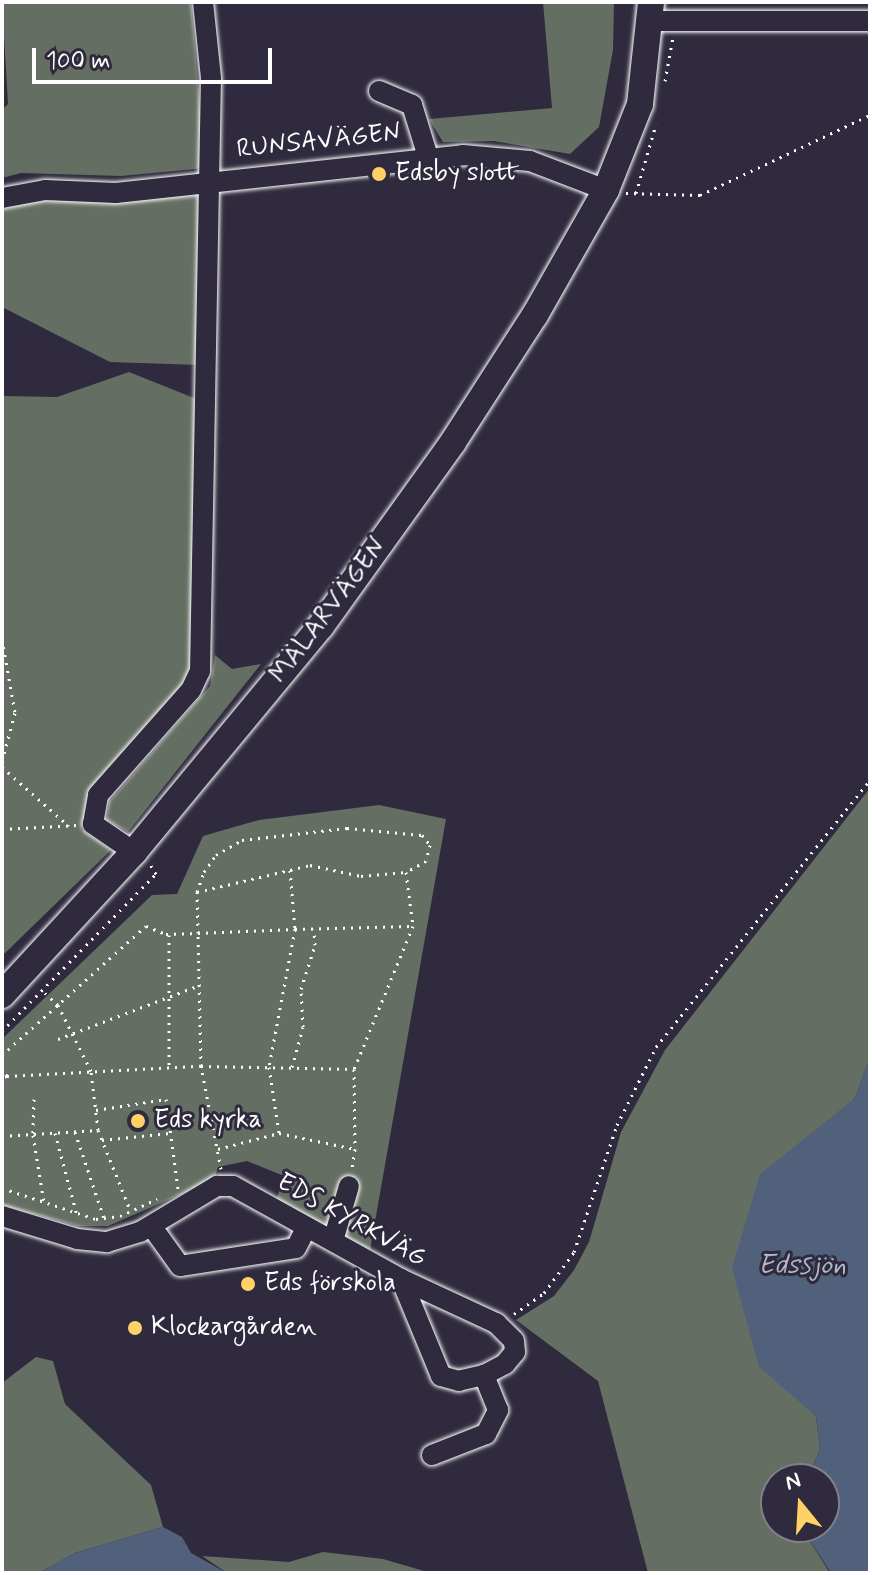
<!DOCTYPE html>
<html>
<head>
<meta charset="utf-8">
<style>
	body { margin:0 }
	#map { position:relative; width:872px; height:1575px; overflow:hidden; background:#2f2a3d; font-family:Mynerve,sans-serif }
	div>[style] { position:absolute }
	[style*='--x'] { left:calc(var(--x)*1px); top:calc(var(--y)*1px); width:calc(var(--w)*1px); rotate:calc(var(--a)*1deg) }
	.green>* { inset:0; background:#646e62 }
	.water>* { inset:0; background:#51607b }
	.path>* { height:3px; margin-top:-1.5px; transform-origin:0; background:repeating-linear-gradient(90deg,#fff 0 2px,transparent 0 8px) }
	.roads { filter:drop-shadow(0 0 2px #fff) drop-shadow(0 0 2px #fff) }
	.minor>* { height:20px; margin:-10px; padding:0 10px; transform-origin:10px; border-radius:10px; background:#2f2a3d }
	.major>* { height:26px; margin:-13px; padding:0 13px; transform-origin:13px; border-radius:13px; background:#2f2a3d }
	.dots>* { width:22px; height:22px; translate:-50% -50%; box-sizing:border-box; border:4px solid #2f2a3d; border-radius:50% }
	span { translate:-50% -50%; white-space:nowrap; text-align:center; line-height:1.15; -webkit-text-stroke:6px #2f2a3d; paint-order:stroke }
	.street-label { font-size:26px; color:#fff }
	.poi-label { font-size:26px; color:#fff }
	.left { translate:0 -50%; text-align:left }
	.water-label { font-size:28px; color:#b1b7c4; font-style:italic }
	.frame { position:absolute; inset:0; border:4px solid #fff; pointer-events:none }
	.north { position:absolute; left:760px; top:1463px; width:80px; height:80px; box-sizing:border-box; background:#2f2a3d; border:2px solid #827f8b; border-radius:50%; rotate:342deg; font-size:22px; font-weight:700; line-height:32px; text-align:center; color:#fff }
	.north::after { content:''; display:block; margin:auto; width:28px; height:36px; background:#ffd166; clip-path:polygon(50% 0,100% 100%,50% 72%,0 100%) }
	.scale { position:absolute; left:32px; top:48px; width:240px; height:36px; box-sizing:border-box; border:4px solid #fff; border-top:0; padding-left:10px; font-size:24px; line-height:28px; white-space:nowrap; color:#fff; -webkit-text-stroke:6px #2f2a3d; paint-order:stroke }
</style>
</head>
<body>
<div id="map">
	<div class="green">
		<div style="clip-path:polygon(2px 2px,191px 2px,205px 168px,121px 176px,21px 173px,2px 178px,2px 110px,8px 104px)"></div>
		<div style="clip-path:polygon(543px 2px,614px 2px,613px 50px,599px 127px,570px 154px,494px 141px,443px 142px,429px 119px,552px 108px)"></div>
		<div style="clip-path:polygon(205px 189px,199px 365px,110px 362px,2px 307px,2px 209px,31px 202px)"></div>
		<div style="clip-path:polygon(129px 372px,199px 400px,191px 678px,93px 793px,81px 829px,111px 850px,2px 956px,2px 396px,57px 397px)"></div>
		<div style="clip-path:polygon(215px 655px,232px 669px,261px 664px,128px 832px,107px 820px,109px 802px,210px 686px)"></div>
		<div style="clip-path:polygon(870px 788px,870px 1057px,855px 1098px,819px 1132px,791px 1393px,816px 1416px,820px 1449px,807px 1479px,776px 1479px,776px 1527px,801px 1527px,830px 1573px,648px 1573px,598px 1381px,516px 1320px,554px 1296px,574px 1270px,589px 1242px,621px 1132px,665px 1050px)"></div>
		<div style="clip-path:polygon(379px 805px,446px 819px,370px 1250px,276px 1201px,284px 1176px,247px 1161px,218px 1167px,214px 1180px,108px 1226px,78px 1226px,2px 1205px,2px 1039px,152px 895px,177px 894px,203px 836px,259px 820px)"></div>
		<div style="clip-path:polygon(36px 1357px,53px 1361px,65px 1404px,151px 1485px,163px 1527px,75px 1553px,39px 1573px,2px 1573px,2px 1383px)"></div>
		<div style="clip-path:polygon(323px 1552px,383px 1559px,431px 1573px,227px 1573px,202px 1556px,289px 1562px)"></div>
	</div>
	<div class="water">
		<div style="clip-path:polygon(870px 1057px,870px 1573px,831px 1573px,801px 1527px,824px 1527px,824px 1479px,807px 1479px,820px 1449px,816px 1416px,759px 1367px,732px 1268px,760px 1174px,855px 1098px)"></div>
		<div style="clip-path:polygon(163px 1527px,182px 1537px,191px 1553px,227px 1573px,39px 1573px,75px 1553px)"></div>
	</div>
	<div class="path">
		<div style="--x:665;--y:81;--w:45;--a:-79.7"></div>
		<div style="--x:626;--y:193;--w:74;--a:1.5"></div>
		<div style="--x:700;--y:195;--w:188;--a:-25.2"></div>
		<div style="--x:636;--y:193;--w:72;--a:-73.8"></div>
		<div style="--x:2;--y:639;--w:75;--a:80"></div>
		<div style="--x:15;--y:713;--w:50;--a:105.2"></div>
		<div style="--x:2;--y:767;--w:89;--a:41.4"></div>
		<div style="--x:2;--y:829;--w:76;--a:-3"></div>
		<div style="--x:290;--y:870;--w:59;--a:85.2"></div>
		<div style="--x:295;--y:929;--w:116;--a:-1.5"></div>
		<div style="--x:197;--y:892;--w:116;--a:-13.4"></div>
		<div style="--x:310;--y:865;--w:52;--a:12.2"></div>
		<div style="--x:361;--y:876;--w:45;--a:-5.1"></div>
		<div style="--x:169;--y:935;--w:132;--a:90"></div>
		<div style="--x:2;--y:1031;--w:220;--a:-45.6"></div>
		<div style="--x:156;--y:874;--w:12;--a:-121"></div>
		<div style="--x:58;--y:1039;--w:152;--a:-20.8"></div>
		<div style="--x:2;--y:1055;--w:193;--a:-41.9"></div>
		<div style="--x:146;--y:926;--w:22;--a:22"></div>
		<div style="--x:166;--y:934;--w:32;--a:-2"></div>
		<div style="--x:198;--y:933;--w:41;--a:-91.4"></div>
		<div style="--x:197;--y:892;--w:21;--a:-71"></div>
		<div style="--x:204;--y:872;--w:21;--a:-55"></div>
		<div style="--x:216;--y:855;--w:30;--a:-30"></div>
		<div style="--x:242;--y:840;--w:106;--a:-6.5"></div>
		<div style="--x:347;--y:828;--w:75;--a:5.3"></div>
		<div style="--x:422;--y:835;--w:13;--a:51"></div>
		<div style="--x:430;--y:845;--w:16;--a:104"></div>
		<div style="--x:426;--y:861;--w:23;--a:151"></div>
		<div style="--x:406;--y:872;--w:54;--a:82.6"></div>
		<div style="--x:413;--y:926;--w:155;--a:112.4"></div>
		<div style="--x:354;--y:1069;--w:80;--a:89.3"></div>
		<div style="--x:2;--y:1067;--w:10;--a:61"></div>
		<div style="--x:7;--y:1076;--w:5;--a:169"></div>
		<div style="--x:292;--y:1067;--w:41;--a:-74.6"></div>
		<div style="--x:303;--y:1027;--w:38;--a:-93"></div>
		<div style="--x:301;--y:989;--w:46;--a:-72.3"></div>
		<div style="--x:315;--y:945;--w:16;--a:-94"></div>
		<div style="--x:7;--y:1076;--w:194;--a:-3"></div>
		<div style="--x:201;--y:1066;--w:133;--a:-91.3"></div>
		<div style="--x:198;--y:933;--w:97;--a:-2.4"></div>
		<div style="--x:295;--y:929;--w:140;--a:100.7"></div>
		<div style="--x:269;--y:1067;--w:67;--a:81.4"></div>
		<div style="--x:34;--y:1099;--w:36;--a:92"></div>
		<div style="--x:33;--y:1135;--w:69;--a:80.8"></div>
		<div style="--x:96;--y:1110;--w:71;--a:-8.9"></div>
		<div style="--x:166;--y:1099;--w:91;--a:82.4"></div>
		<div style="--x:98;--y:1130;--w:88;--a:68.1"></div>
		<div style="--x:75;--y:1132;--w:91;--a:71.4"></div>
		<div style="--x:55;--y:1133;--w:85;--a:75"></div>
		<div style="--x:2;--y:1136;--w:96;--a:-3.6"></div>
		<div style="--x:98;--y:1130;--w:59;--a:-96.8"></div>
		<div style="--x:91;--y:1071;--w:74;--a:-116.6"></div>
		<div style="--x:58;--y:1005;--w:19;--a:-137"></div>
		<div style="--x:102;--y:1140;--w:68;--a:-5.9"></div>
		<div style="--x:218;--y:1149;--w:63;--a:-14.7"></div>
		<div style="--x:279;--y:1133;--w:78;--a:11.9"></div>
		<div style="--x:355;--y:1149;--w:19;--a:99"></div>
		<div style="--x:221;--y:1169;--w:105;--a:-101"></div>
		<div style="--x:201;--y:1066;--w:153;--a:1.1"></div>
		<div style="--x:2;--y:1188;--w:99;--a:18.3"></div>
		<div style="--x:96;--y:1219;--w:24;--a:-7"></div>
		<div style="--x:120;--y:1216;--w:41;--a:-24.7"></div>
		<div style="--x:514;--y:1314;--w:37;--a:-35"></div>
		<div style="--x:544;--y:1293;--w:51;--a:-53.8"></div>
		<div style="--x:574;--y:1252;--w:134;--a:-71.3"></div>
		<div style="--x:617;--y:1125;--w:87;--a:-63.4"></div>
		<div style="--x:656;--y:1047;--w:342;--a:-51.3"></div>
	</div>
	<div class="roads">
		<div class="minor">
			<div style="--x:651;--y:21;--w:219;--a:0"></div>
			<div style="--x:379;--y:91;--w:36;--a:23"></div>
			<div style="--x:412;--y:105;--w:54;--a:72.9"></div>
			<div style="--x:2;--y:198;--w:44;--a:-10.5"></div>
			<div style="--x:45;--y:190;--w:71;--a:2.4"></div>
			<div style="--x:116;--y:193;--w:349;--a:-6.2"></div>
			<div style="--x:463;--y:155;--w:67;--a:5.1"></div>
			<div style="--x:530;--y:161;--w:81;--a:20.9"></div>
			<div style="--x:134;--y:852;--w:50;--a:-145.7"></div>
			<div style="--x:93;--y:824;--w:29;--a:-80"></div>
			<div style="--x:98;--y:795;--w:140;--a:-48.5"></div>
			<div style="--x:191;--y:690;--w:21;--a:-65"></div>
			<div style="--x:200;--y:671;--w:593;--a:-88.94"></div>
			<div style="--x:211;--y:78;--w:76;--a:-96"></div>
			<div style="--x:2;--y:1216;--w:78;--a:17"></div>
			<div style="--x:77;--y:1239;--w:30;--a:6"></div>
			<div style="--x:107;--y:1242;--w:34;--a:-17"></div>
			<div style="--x:140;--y:1232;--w:90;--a:-30.9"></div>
			<div style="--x:217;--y:1186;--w:16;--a:0"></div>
			<div style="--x:233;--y:1186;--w:192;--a:29"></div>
			<div style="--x:401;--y:1279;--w:105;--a:24.9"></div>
			<div style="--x:496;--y:1323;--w:25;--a:45"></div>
			<div style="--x:514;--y:1341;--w:11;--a:85"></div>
			<div style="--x:515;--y:1352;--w:16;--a:130"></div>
			<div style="--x:505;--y:1364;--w:24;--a:152"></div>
			<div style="--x:484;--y:1375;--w:26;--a:167"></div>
			<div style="--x:459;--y:1381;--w:19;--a:-164"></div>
			<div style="--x:441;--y:1376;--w:105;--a:-112.4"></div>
			<div style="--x:152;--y:1227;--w:48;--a:54.3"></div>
			<div style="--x:180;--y:1266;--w:117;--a:-8.8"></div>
			<div style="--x:296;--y:1248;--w:22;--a:-63"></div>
			<div style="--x:333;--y:1241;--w:57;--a:-73.8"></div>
			<div style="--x:432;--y:1455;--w:58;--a:-21.3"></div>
			<div style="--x:486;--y:1434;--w:27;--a:-63"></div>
			<div style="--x:498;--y:1410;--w:38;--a:-112"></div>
		</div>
		<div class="major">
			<div style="--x:2;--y:995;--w:195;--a:-47.3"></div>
			<div style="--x:134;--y:852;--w:293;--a:-50.4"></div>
			<div style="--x:321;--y:626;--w:226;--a:-54.3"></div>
			<div style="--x:453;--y:442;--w:151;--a:-57.2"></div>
			<div style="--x:535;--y:315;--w:144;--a:-60.4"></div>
			<div style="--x:606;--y:190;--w:92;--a:-68.4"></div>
			<div style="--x:640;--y:104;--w:103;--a:-83.8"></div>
		</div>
	</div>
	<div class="dots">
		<div style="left:379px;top:174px;background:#ffd166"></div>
		<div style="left:138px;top:1121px;background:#ffd166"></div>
		<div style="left:248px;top:1284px;background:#ffd166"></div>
		<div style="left:135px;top:1328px;background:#ffd166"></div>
	</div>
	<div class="street-label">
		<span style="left:319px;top:142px;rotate:-6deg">RUNSAVÄGEN</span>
		<span style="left:329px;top:611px;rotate:-53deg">MÄLARVÄGEN</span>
		<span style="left:351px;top:1221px;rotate:29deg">EDS KYRKVÄG</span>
	</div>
	<div class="poi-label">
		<span class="left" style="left:395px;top:174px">Edsby slott</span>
		<span class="left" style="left:154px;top:1121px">Eds kyrka</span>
		<span class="left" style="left:264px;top:1284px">Eds förskola</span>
		<span class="left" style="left:151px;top:1328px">Klockargården</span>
	</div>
	<div class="water-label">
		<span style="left:802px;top:1266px">Edssjön</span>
	</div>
	<div class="frame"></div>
	<div class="north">N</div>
	<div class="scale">100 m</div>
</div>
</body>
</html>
